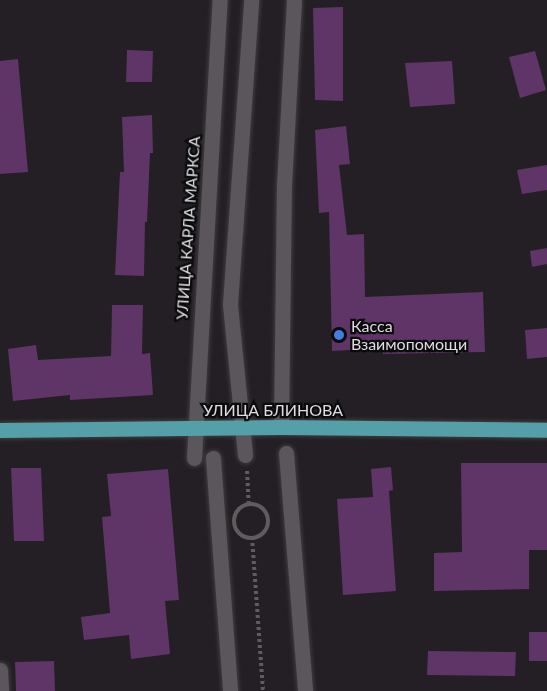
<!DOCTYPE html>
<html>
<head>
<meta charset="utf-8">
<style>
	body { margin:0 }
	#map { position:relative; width:547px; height:691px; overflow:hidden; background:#231f24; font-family:Lato,sans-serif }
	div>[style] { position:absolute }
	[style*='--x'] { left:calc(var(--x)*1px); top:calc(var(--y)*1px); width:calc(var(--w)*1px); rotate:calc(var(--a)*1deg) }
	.building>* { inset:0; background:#5e3566 }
	.path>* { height:4px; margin-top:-2px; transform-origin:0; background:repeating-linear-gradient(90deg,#5f5c60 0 3px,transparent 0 6px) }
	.path>.ring { margin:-2px; padding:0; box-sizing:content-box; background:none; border:4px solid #5f5c60; border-radius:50% }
	.roads { filter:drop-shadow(0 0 2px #3f3c3f) drop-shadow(0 0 2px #3f3c3f) }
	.minor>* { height:15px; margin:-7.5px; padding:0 7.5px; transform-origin:7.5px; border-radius:7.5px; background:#5a565b }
	.major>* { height:15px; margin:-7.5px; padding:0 7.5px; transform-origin:7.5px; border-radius:7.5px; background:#559fa8 }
	.dots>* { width:16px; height:16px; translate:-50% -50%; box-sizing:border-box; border:3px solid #0b0a0c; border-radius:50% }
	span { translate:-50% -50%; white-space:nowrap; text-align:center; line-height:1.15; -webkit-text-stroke:4.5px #0b0a0c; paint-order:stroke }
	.street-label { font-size:16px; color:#dfdddf }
	.poi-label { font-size:16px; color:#dfdddf }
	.left { translate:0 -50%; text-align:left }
</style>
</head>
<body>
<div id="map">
	<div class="building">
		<div style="clip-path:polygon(343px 7px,343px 101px,315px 100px,313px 8px)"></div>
		<div style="clip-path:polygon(127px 50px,153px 51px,152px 82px,126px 82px)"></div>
		<div style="clip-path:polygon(535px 51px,546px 90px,520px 98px,509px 57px)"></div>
		<div style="clip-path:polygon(18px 59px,28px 172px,0 174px,0 61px)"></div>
		<div style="clip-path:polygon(452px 61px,455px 104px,410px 107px,405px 63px)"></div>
		<div style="clip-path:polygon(152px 115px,153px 153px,150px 153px,147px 222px,145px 222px,144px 276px,115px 275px,120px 172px,124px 172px,122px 117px)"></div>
		<div style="clip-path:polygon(346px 126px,350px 164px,339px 165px,347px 235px,364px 234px,365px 297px,483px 292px,485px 352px,383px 354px,383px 348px,332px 351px,329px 212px,319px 213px,315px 130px)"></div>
		<div style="clip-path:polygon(547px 165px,547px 190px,522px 194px,517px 170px)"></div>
		<div style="clip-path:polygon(547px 248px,547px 264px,532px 267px,530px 251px)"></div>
		<div style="clip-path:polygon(112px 305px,143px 305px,142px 354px,150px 353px,153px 395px,70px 400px,70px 395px,13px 401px,8px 349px,36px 345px,38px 360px,111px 356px)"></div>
		<div style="clip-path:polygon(547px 328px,547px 357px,527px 359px,525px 330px)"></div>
		<div style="clip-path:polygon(461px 463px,547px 463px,547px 550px,529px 550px,529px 589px,434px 591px,434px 553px,462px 552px)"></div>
		<div style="clip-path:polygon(391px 467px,393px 490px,389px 491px,396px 591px,343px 595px,337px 499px,373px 497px,371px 469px)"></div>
		<div style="clip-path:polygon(11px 468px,41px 468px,44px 541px,14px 541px)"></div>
		<div style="clip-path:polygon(168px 469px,179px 600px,165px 601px,170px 654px,131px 659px,129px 635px,84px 640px,81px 617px,110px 613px,102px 517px,111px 516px,107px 474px)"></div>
		<div style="clip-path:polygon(529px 632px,547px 632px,547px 661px,529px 661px)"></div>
		<div style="clip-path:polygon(428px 651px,516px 652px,515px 676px,427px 675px)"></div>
		<div style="clip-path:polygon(54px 661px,55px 691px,16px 691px,15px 662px)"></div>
	</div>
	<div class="path">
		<div style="--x:247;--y:471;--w:33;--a:87"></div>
		<div class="ring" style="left:234px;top:504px;width:30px;height:30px"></div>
		<div style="--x:252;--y:537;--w:154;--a:85.9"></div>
	</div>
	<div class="roads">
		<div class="minor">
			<div style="--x:281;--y:427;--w:242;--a:-89.3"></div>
			<div style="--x:284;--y:185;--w:185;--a:-86.9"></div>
			<div style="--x:286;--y:453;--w:239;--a:85.4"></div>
			<div style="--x:245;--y:455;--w:152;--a:-95.7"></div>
			<div style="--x:230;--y:304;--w:305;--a:-86"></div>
			<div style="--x:194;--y:458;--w:459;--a:-86.8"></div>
			<div style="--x:213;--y:458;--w:234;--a:85.8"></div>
			<div style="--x:0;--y:670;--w:21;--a:87"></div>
		</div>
		<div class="major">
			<div style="--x:0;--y:430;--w:281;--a:-0.6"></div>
			<div style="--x:281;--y:427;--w:266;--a:0.6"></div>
		</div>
	</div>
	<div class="dots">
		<div style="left:339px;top:335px;background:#3f7fe0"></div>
	</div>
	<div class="street-label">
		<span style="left:188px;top:228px;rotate:-86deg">УЛИЦА КАРЛА МАРКСА</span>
		<span style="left:273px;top:410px">УЛИЦА БЛИНОВА</span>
	</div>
	<div class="poi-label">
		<span class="left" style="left:351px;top:335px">Касса<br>Взаимопомощи</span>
	</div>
</div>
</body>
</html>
